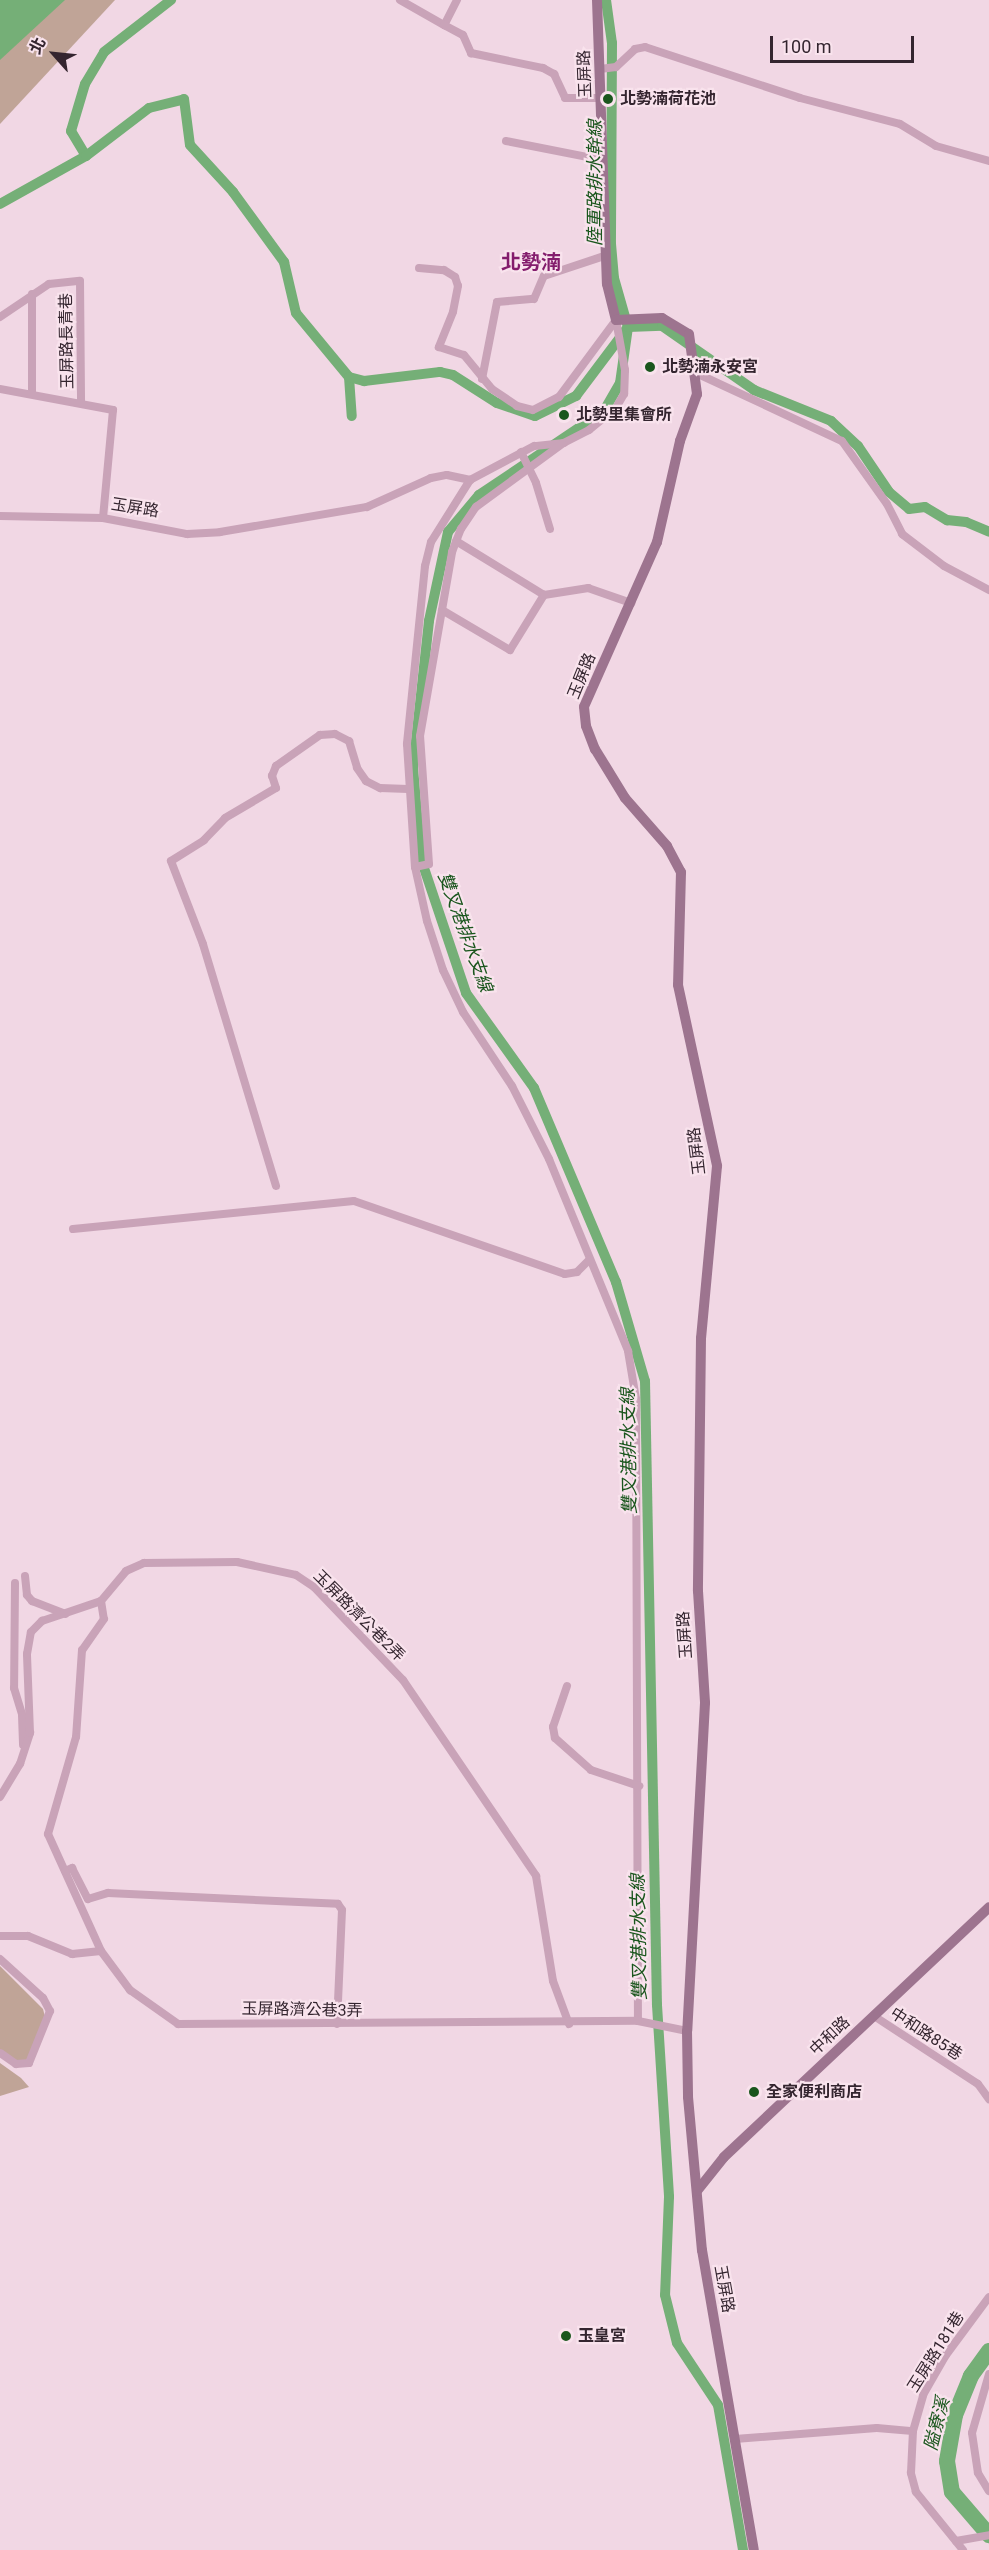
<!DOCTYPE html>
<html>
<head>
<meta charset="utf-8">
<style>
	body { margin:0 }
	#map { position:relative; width:989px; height:2550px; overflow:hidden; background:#f1d7e4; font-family:Roboto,"Noto Sans TC",sans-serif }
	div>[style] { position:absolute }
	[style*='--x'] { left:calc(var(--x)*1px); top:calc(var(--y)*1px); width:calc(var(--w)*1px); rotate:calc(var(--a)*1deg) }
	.green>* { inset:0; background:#c0a497 }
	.water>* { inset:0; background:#75af77 }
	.canal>* { height:10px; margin:-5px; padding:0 5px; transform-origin:5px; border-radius:5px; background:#75af77 }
	.river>* { height:16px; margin:-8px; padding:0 8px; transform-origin:8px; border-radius:8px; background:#75af77 }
	.street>* { height:8px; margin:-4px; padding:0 4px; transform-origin:4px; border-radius:4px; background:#c9a3b8 }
	.secondary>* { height:10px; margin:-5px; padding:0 5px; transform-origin:5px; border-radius:5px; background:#9d748f }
	.dots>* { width:16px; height:16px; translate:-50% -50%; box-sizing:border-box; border:3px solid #f9e3ed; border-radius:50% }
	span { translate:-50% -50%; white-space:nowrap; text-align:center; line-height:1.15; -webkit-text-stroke:4.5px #f9e3ed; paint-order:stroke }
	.street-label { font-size:16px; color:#34252f }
	.poi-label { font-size:16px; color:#34252f; font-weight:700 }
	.left { translate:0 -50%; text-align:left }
	.water-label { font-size:18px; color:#1a561d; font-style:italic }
	.quarter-label { font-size:20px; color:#841d6d; font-weight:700 }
	.north { position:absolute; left:24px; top:24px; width:60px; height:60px; -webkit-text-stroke:4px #f9e3ed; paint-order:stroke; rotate:297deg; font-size:16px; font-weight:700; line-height:24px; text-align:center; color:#34252f }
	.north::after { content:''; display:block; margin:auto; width:21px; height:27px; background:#34252f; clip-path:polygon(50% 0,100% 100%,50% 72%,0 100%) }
	.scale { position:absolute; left:770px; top:36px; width:144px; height:27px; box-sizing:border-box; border:3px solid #34252f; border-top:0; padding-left:8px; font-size:18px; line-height:21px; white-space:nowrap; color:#34252f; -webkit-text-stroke:4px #f9e3ed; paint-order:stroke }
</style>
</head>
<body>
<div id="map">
	<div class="green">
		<div style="clip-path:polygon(0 0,115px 0,0 124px)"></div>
		<div style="clip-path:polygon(0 1966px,43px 2009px,45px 2017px,28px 2059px,19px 2064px,0 2053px)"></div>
		<div style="clip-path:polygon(0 2063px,21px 2078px,29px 2087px,0 2096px)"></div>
	</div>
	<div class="water">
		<div style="clip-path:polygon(0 0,65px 0,0 60px)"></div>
	</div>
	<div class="canal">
		<div style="--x:606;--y:0;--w:43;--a:82.1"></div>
		<div style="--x:612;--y:43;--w:201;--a:90.3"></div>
		<div style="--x:611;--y:244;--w:34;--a:85"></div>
		<div style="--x:614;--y:278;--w:51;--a:74.1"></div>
		<div style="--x:628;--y:327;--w:57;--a:98.1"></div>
		<div style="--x:620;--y:383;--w:32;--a:120"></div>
		<div style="--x:604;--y:411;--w:151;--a:146.1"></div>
		<div style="--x:479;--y:495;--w:48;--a:130"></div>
		<div style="--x:448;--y:532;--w:91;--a:102.1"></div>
		<div style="--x:429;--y:621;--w:148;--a:96.2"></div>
		<div style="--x:413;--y:768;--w:91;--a:85"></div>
		<div style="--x:421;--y:859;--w:141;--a:71.4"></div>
		<div style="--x:466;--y:993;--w:117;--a:54.4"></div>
		<div style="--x:534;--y:1088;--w:211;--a:67.1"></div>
		<div style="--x:616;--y:1282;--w:103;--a:73.7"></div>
		<div style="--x:645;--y:1381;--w:624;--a:88.9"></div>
		<div style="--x:657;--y:2005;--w:192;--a:86.4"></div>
		<div style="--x:669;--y:2197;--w:98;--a:92.3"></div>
		<div style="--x:665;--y:2295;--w:49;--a:76"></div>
		<div style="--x:677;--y:2343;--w:74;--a:56.5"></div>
		<div style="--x:718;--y:2405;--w:147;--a:80.2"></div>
		<div style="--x:86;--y:156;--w:29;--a:-121"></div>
		<div style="--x:71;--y:131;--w:49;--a:-73.4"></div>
		<div style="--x:85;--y:84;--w:37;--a:-59"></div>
		<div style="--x:104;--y:52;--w:85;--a:-37.8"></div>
		<div style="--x:0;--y:204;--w:98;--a:-29.2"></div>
		<div style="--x:86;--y:156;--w:79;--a:-37.3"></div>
		<div style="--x:149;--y:108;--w:36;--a:-14"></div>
		<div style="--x:184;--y:99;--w:46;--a:82.6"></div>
		<div style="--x:190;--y:145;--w:64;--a:47.5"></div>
		<div style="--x:233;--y:192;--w:87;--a:53.9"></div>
		<div style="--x:284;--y:262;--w:52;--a:76.8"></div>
		<div style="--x:296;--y:313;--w:83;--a:50.4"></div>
		<div style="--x:349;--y:377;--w:39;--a:86"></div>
		<div style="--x:349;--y:377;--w:16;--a:15"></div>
		<div style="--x:364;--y:381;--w:77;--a:-6.8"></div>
		<div style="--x:440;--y:372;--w:13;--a:13"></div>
		<div style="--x:453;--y:375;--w:52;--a:32.5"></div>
		<div style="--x:497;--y:403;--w:40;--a:18.9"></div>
		<div style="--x:535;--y:416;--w:46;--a:-26"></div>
		<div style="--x:576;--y:396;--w:86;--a:-53"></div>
		<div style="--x:628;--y:327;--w:34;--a:-2"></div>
		<div style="--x:662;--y:326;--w:112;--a:34.8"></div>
		<div style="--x:754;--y:390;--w:83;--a:21.9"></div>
		<div style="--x:831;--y:421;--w:37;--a:43"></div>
		<div style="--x:858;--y:446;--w:55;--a:56"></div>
		<div style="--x:889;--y:492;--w:26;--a:40"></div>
		<div style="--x:909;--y:509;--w:16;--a:-7"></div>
		<div style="--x:925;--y:507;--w:26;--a:31"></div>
		<div style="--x:947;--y:520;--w:19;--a:6"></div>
		<div style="--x:966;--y:522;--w:25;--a:23"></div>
	</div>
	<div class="river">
		<div style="--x:989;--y:2351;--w:31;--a:126"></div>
		<div style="--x:971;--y:2376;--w:42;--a:112.3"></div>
		<div style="--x:955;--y:2415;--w:47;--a:99.9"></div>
		<div style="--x:947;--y:2461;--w:31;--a:81"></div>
		<div style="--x:952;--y:2492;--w:57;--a:49.3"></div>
	</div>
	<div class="street">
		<div style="--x:400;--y:0;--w:51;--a:29.6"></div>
		<div style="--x:457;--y:0;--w:28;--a:117"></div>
		<div style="--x:444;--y:25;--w:21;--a:28"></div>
		<div style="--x:463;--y:35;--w:20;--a:66"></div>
		<div style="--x:471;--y:53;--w:74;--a:11.8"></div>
		<div style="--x:543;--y:68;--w:13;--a:29"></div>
		<div style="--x:554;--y:74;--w:26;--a:65"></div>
		<div style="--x:565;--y:98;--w:36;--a:0"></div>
		<div style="--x:600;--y:69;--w:16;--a:-7"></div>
		<div style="--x:616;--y:67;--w:26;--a:-43"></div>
		<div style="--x:635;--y:49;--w:10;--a:-11"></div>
		<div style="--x:645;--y:47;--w:163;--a:18.2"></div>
		<div style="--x:800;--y:98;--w:103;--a:14.6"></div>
		<div style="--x:900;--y:124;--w:42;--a:31.4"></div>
		<div style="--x:936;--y:146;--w:55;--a:15.8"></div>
		<div style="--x:506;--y:141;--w:99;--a:11.1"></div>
		<div style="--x:419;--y:268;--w:25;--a:5"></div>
		<div style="--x:444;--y:270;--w:13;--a:32"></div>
		<div style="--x:455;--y:277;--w:9;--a:72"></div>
		<div style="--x:458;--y:286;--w:26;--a:101"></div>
		<div style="--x:453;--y:312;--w:38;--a:112"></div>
		<div style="--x:439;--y:347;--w:26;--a:18"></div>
		<div style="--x:464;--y:355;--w:44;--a:50.5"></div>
		<div style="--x:492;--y:389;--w:30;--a:34"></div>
		<div style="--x:517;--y:406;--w:16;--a:14"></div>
		<div style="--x:533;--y:410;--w:29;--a:-27"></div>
		<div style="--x:559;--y:397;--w:96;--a:-53.5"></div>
		<div style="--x:32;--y:294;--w:100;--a:90"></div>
		<div style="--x:0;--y:317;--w:59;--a:-34"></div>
		<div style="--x:49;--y:284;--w:31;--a:-6"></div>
		<div style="--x:80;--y:281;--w:121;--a:89.5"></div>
		<div style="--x:616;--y:320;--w:51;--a:79.8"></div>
		<div style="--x:625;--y:370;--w:24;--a:92"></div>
		<div style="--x:624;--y:394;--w:16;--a:120"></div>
		<div style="--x:616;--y:408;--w:35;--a:141"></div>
		<div style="--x:589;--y:430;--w:28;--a:153"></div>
		<div style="--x:564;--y:443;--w:30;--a:174"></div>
		<div style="--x:534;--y:446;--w:72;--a:152"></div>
		<div style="--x:470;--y:480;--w:73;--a:122.2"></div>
		<div style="--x:431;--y:542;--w:25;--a:104"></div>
		<div style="--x:425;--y:566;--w:179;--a:95.8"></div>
		<div style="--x:407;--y:744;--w:123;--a:86.3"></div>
		<div style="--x:415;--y:867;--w:55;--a:77.5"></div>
		<div style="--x:427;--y:921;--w:52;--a:71.9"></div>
		<div style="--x:443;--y:970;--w:47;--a:64.5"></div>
		<div style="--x:463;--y:1012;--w:89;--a:56.5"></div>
		<div style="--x:512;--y:1086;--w:82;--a:63.1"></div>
		<div style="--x:549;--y:1159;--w:208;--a:67.6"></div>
		<div style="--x:628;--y:1351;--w:49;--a:80.5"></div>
		<div style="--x:636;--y:1399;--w:622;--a:89.82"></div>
		<div style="--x:638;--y:2021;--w:50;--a:11.5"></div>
		<div style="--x:696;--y:373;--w:161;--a:25"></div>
		<div style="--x:842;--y:441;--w:77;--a:54.5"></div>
		<div style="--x:887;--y:504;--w:34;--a:63"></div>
		<div style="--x:902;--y:534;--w:53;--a:37.3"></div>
		<div style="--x:944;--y:566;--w:51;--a:28.1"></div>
		<div style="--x:482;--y:379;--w:78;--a:-79"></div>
		<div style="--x:497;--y:302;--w:37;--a:-5"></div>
		<div style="--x:534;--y:299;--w:25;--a:-67"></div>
		<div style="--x:544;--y:276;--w:63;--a:-18.4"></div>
		<div style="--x:0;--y:389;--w:115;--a:10.5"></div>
		<div style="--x:113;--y:410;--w:108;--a:95.3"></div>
		<div style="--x:521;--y:452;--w:34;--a:64"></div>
		<div style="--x:536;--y:483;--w:48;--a:73.1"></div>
		<div style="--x:0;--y:516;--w:103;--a:1.1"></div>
		<div style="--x:103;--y:518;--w:86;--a:10.8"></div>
		<div style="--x:187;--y:534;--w:33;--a:-3"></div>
		<div style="--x:220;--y:532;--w:149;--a:-9.7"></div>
		<div style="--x:367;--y:507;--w:70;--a:-24.4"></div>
		<div style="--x:431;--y:478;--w:16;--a:-11"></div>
		<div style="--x:447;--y:475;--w:24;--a:12"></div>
		<div style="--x:456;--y:541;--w:103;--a:31.5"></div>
		<div style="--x:442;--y:610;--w:79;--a:30.5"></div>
		<div style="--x:510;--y:650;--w:65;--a:-58.3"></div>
		<div style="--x:544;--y:595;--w:45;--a:-9"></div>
		<div style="--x:588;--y:588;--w:46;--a:19.2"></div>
		<div style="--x:415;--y:867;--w:14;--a:-12"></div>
		<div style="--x:429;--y:864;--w:128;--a:-94"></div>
		<div style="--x:420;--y:736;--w:187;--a:-80.1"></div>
		<div style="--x:452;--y:552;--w:25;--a:-69"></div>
		<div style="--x:461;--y:529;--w:27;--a:-56"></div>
		<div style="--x:476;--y:507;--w:107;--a:-36.2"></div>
		<div style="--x:276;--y:1186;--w:253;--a:-106.8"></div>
		<div style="--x:203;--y:944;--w:89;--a:-111.1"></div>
		<div style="--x:171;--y:861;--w:39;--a:-32"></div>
		<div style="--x:204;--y:840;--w:30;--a:-46"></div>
		<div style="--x:225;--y:818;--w:59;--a:-30.5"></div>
		<div style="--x:276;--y:788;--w:13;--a:-108"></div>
		<div style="--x:272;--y:776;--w:11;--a:-68"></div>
		<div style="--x:276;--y:766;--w:54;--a:-35.2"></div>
		<div style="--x:320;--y:735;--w:15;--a:-4"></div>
		<div style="--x:335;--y:734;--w:16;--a:27"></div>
		<div style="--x:349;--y:741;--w:28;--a:73"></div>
		<div style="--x:357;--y:768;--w:16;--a:55"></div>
		<div style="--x:366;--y:781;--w:16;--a:27"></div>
		<div style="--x:380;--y:788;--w:28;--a:2"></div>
		<div style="--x:73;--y:1229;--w:282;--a:-5.7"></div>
		<div style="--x:354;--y:1201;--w:223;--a:19.1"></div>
		<div style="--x:565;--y:1274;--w:12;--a:-9"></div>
		<div style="--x:577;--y:1272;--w:17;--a:-45"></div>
		<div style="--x:25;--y:1576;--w:19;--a:84"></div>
		<div style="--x:27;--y:1595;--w:8;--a:50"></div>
		<div style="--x:32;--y:1601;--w:36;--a:21"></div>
		<div style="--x:15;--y:1583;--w:105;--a:90.5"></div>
		<div style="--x:14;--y:1688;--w:28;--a:73"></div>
		<div style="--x:22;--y:1715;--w:30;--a:88"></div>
		<div style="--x:101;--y:1601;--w:18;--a:81"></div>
		<div style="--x:104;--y:1619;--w:38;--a:125"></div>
		<div style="--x:82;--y:1650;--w:87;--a:93.9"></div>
		<div style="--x:76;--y:1737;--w:101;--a:106.1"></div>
		<div style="--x:48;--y:1834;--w:128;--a:65.6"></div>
		<div style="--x:567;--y:1686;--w:43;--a:108.9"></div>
		<div style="--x:553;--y:1727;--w:11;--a:80"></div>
		<div style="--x:555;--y:1738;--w:48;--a:41.6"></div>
		<div style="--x:591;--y:1770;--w:51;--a:18.4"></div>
		<div style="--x:0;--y:1797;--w:39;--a:-59"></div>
		<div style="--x:20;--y:1764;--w:33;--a:-72"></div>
		<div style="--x:30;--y:1733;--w:79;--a:-92.2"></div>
		<div style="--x:27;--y:1654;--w:22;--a:-80"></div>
		<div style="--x:31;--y:1632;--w:16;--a:-45"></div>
		<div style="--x:42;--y:1621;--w:62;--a:-18.7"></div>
		<div style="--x:101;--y:1601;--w:39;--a:-50"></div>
		<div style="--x:126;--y:1571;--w:20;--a:-24"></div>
		<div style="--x:144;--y:1563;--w:93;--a:-0.6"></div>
		<div style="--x:237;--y:1562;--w:60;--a:12.4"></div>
		<div style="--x:296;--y:1575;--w:22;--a:34"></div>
		<div style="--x:314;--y:1587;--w:129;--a:46.3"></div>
		<div style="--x:403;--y:1680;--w:237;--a:55.8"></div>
		<div style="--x:536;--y:1876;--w:106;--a:80.8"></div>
		<div style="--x:553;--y:1981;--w:46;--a:69.6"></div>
		<div style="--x:65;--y:1871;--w:8;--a:-23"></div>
		<div style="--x:72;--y:1868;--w:35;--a:63"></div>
		<div style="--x:88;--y:1899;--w:21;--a:-17"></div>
		<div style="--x:108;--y:1893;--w:230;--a:2.7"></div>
		<div style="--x:338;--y:1904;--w:7;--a:56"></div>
		<div style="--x:342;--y:1910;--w:114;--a:92.5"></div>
		<div style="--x:0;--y:1936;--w:28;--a:0"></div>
		<div style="--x:28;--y:1936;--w:48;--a:22.2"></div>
		<div style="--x:72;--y:1954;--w:29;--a:-6"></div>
		<div style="--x:101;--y:1951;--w:49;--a:53.4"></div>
		<div style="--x:130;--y:1990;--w:59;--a:35.3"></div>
		<div style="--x:178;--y:2024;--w:460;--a:-0.4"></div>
		<div style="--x:0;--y:1959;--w:58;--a:42.2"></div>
		<div style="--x:43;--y:1998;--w:15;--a:62"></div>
		<div style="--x:50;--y:2011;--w:56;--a:112"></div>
		<div style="--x:29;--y:2063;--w:13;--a:176"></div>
		<div style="--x:16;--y:2064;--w:19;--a:-145"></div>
		<div style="--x:874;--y:2016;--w:124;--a:33.2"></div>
		<div style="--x:978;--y:2084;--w:19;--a:54"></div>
		<div style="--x:989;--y:2374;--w:61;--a:106.1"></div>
		<div style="--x:972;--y:2433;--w:40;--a:81.5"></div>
		<div style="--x:978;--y:2473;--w:21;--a:59"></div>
		<div style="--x:735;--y:2439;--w:142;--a:-4.4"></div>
		<div style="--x:877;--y:2428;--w:36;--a:5"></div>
		<div style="--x:956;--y:2541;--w:34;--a:-10"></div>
		<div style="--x:963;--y:2550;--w:75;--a:-129"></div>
		<div style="--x:916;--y:2492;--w:20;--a:-105"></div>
		<div style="--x:911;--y:2473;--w:42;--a:-87.3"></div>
		<div style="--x:913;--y:2431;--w:37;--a:-74"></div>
		<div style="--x:923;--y:2395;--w:46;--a:-60.1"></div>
		<div style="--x:946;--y:2355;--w:72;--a:-53.4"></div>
	</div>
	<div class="secondary">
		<div style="--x:597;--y:0;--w:284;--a:88"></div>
		<div style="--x:607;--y:284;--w:37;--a:76"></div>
		<div style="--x:616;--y:320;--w:46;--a:-2.5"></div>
		<div style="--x:662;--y:318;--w:31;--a:31"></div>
		<div style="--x:689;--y:334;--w:61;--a:82.4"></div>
		<div style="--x:697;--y:394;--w:50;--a:109.9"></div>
		<div style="--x:680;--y:441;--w:104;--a:102.8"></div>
		<div style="--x:657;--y:542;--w:180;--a:113.9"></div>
		<div style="--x:584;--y:707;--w:19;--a:84"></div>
		<div style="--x:586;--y:726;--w:25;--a:69"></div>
		<div style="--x:595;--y:749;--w:57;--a:58.5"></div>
		<div style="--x:625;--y:798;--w:64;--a:48.8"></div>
		<div style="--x:667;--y:846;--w:30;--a:62"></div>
		<div style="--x:681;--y:872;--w:113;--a:91.5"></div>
		<div style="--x:678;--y:985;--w:185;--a:77.8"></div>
		<div style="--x:717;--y:1166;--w:173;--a:95.3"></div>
		<div style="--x:701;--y:1338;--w:253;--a:90.7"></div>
		<div style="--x:698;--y:1591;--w:112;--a:86.4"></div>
		<div style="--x:705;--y:1703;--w:328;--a:93.1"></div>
		<div style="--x:687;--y:2031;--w:66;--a:89.1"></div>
		<div style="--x:688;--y:2097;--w:154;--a:84.8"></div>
		<div style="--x:702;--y:2250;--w:304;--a:80.2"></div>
		<div style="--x:697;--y:2191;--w:43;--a:-51.5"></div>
		<div style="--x:724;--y:2157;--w:364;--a:-43.3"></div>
	</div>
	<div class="dots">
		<div style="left:608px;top:99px;background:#1a561d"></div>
		<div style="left:650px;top:367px;background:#1a561d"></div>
		<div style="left:564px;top:415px;background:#1a561d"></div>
		<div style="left:754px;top:2092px;background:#1a561d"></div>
		<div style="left:566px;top:2336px;background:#1a561d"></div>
	</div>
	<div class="street-label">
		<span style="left:585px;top:74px;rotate:-92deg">玉屏路</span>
		<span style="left:67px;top:341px;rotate:-91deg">玉屏路長青巷</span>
		<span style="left:135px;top:508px;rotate:9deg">玉屏路</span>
		<span style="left:582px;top:676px;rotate:-68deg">玉屏路</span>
		<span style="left:697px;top:1151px;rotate:-97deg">玉屏路</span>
		<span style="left:359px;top:1616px;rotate:45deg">玉屏路濟公巷2弄</span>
		<span style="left:685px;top:1635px;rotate:-94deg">玉屏路</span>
		<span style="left:302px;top:2010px;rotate:1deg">玉屏路濟公巷3弄</span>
		<span style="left:926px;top:2034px;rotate:33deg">中和路85巷</span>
		<span style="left:830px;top:2036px;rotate:-43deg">中和路</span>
		<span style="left:724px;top:2289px;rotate:80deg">玉屏路</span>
		<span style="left:936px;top:2352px;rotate:-58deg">玉屏路181巷</span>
	</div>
	<div class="poi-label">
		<span class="left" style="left:620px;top:99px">北勢湳荷花池</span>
		<span class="left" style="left:662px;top:367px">北勢湳永安宮</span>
		<span class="left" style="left:576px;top:415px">北勢里集會所</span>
		<span class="left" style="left:766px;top:2092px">全家便利商店</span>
		<span class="left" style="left:578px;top:2336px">玉皇宮</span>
	</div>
	<div class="water-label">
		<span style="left:595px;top:183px;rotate:-90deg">陸軍路排水幹線</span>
		<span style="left:465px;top:932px;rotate:70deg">雙叉港排水支線</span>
		<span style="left:629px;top:1451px;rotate:-91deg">雙叉港排水支線</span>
		<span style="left:639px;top:1937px;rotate:-91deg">雙叉港排水支線</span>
		<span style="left:937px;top:2424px;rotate:-76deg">隘寮溪</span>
	</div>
	<div class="quarter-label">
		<span style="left:531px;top:262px">北勢湳</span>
	</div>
	<div class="north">北</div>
	<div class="scale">100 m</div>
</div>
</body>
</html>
